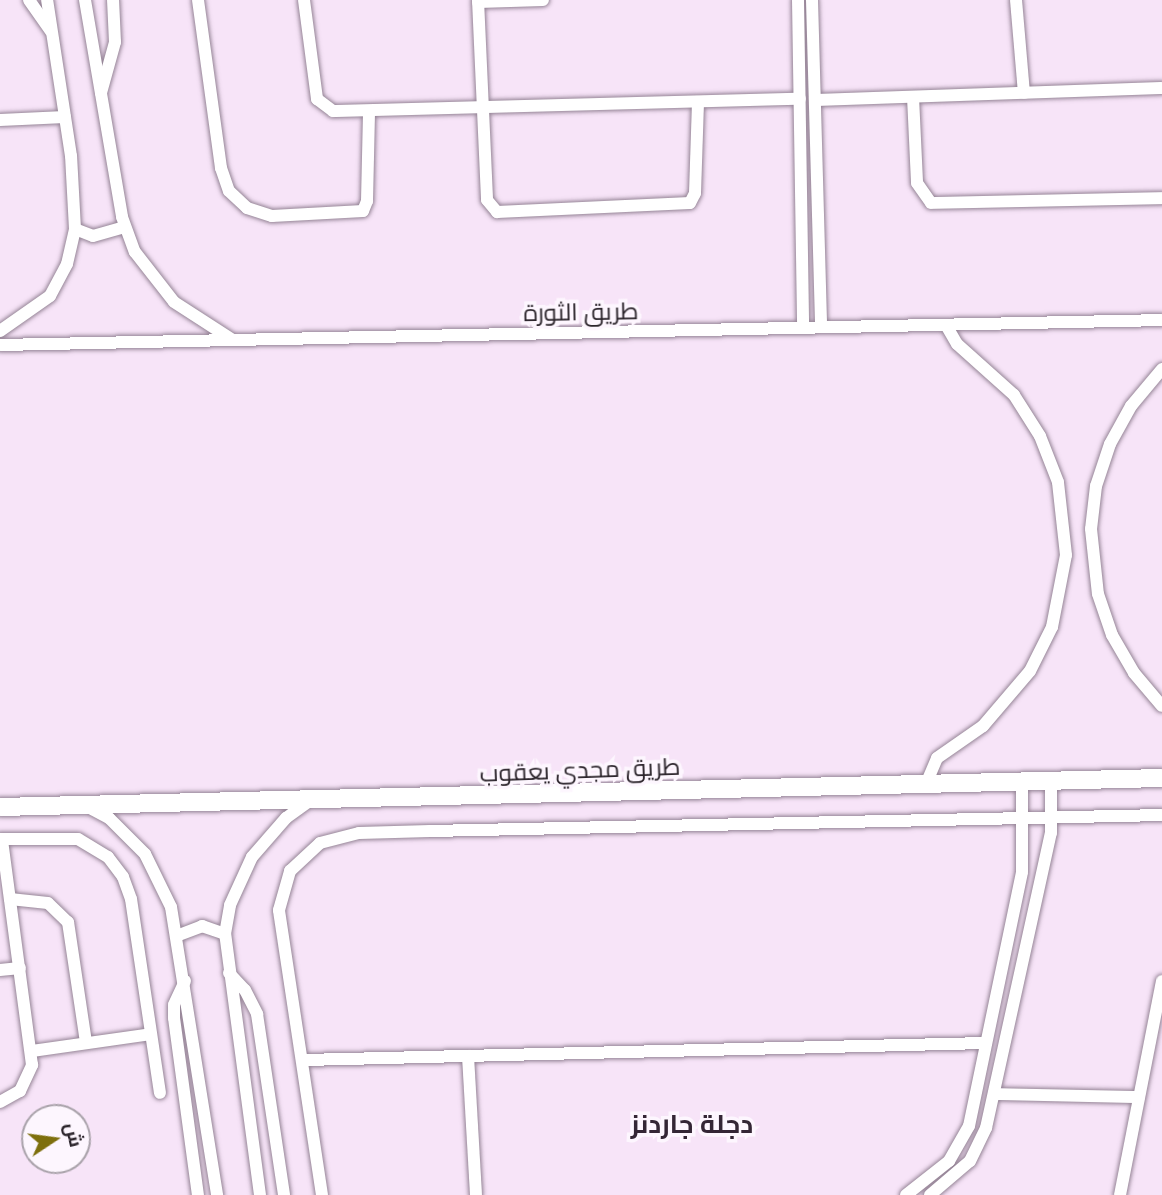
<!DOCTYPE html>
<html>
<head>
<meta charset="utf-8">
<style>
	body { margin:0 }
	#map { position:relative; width:1162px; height:1195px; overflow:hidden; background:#f7e4f8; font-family:"Golos Text",Cairo,sans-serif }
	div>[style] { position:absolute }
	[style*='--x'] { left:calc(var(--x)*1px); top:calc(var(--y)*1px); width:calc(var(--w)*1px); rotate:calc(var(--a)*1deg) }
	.roads { filter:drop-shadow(0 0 2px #958496) drop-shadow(0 0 2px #958496) }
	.street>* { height:12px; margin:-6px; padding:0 6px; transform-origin:6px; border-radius:6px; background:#fff }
	.secondary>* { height:18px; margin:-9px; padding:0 9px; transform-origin:9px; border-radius:9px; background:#fff }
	span { translate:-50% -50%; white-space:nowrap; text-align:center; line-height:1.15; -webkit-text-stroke:7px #fdf6fe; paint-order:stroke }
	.street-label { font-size:24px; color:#2b242b }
	.neighbourhood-label { font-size:26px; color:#342635; font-weight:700 }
	.north { position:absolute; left:21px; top:1104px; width:70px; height:70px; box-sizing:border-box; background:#fdf6fe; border:2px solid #a9a2aa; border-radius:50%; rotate:77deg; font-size:19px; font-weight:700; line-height:28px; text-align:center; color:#2b242b }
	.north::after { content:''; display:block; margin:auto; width:24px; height:32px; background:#7e6f0d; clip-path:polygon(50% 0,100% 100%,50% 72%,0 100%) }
</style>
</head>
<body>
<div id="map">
	<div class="roads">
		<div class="street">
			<div style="--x:29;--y:0;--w:38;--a:55"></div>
			<div style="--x:85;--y:0;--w:220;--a:80.3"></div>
			<div style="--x:122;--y:217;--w:37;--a:70"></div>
			<div style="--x:135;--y:252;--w:63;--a:52"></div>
			<div style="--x:174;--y:302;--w:70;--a:32.8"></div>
			<div style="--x:198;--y:0;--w:170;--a:82.2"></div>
			<div style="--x:221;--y:168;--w:24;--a:71"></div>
			<div style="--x:229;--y:191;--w:25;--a:43"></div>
			<div style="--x:247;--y:208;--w:26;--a:18"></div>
			<div style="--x:272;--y:216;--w:91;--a:-3.1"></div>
			<div style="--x:363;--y:211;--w:11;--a:-68"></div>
			<div style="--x:367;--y:201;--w:90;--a:-88.7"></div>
			<div style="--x:304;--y:0;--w:100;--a:82.5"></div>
			<div style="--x:317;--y:99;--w:20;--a:37"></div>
			<div style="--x:333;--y:111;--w:467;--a:-1.5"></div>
			<div style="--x:478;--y:0;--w:200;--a:87.4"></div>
			<div style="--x:487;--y:200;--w:16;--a:50"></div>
			<div style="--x:497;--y:212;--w:193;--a:-2.7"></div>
			<div style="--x:690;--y:203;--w:11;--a:-63"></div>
			<div style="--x:695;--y:193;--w:91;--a:-88.1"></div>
			<div style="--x:798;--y:0;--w:328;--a:89.1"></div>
			<div style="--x:812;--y:0;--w:327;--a:88.4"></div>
			<div style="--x:1016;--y:0;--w:93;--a:85.1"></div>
			<div style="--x:478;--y:2;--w:65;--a:-1.8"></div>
			<div style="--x:101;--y:93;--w:53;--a:-74.6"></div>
			<div style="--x:115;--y:42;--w:42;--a:-92.7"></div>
			<div style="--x:913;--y:97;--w:86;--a:87.3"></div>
			<div style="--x:917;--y:183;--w:24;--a:55"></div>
			<div style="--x:931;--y:203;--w:231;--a:-1.2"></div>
			<div style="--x:815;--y:100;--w:347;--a:-2"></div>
			<div style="--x:0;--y:120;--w:65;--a:-2.6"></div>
			<div style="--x:75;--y:229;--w:19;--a:21"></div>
			<div style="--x:93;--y:236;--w:32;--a:-16"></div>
			<div style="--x:0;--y:331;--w:61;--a:-35"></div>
			<div style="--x:50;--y:296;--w:36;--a:-62"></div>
			<div style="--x:67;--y:264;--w:36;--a:-77"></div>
			<div style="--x:75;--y:229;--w:73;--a:-93.1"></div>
			<div style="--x:71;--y:156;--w:158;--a:-98.7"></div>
			<div style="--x:0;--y:345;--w:1162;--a:-1.23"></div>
			<div style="--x:1162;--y:369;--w:48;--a:130"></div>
			<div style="--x:1131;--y:406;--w:43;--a:118.9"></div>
			<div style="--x:1110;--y:444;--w:44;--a:108.4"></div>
			<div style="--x:1096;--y:486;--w:43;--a:96.6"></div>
			<div style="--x:1091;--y:529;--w:65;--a:83.9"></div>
			<div style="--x:1098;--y:594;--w:43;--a:71.1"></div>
			<div style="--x:1112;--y:635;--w:44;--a:59.9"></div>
			<div style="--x:1134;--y:673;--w:43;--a:49.7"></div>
			<div style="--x:926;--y:784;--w:28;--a:-67"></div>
			<div style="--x:937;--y:758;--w:56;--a:-34.8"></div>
			<div style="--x:983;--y:726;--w:72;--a:-49.5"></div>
			<div style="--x:1030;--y:671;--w:49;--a:-63.4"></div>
			<div style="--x:1052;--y:627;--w:73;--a:-79"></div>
			<div style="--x:1066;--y:555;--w:73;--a:-96.3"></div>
			<div style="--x:1058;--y:482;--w:49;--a:-111.4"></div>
			<div style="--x:1040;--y:436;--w:49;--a:-122.4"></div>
			<div style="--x:1014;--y:395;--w:76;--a:-138.2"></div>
			<div style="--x:957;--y:344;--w:22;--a:-120"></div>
			<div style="--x:88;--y:807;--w:24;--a:28"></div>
			<div style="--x:109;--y:818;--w:51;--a:45"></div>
			<div style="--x:145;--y:854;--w:59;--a:63.9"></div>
			<div style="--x:171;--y:907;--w:292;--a:80.9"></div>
			<div style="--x:0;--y:839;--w:78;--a:0"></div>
			<div style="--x:78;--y:839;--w:35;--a:31"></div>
			<div style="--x:108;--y:857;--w:25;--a:53"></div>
			<div style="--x:123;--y:877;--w:23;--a:70"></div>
			<div style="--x:131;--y:899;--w:196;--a:81.5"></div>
			<div style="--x:10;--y:899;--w:38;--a:6"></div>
			<div style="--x:48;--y:903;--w:28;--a:44"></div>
			<div style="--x:68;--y:922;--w:122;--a:81.5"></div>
			<div style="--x:179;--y:935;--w:25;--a:-21"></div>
			<div style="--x:202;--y:926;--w:24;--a:19"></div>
			<div style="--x:0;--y:970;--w:20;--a:-6"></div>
			<div style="--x:229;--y:973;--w:23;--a:47"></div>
			<div style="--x:245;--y:990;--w:27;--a:63"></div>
			<div style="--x:257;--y:1014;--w:183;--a:81.5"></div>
			<div style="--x:185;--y:981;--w:26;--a:115"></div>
			<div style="--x:174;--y:1005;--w:13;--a:90"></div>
			<div style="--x:174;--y:1018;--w:179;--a:82.3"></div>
			<div style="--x:32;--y:1051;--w:120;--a:-8.1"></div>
			<div style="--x:468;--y:1056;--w:139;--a:86.7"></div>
			<div style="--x:304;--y:1060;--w:682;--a:-1.43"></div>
			<div style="--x:994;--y:1094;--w:145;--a:1.2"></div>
			<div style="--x:0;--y:1102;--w:23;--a:-29"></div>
			<div style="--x:20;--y:1091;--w:29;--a:-65"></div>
			<div style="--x:32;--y:1065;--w:228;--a:-97.6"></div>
			<div style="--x:260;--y:1195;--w:263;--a:-97.6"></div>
			<div style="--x:225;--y:934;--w:29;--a:-80"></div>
			<div style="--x:230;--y:905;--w:53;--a:-65.4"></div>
			<div style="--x:252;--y:857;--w:52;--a:-48.9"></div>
			<div style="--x:286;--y:818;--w:27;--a:-36"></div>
			<div style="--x:322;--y:1195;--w:288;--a:-98.6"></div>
			<div style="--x:279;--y:910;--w:41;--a:-74.2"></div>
			<div style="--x:290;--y:871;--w:41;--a:-43"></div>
			<div style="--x:320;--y:843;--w:40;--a:-14.4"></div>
			<div style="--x:359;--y:833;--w:71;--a:-1.6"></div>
			<div style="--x:430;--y:831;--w:732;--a:-1.25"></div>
			<div style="--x:906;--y:1195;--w:55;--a:-38.3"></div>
			<div style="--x:949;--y:1161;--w:40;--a:-60.3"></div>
			<div style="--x:969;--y:1126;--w:259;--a:-78.2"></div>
			<div style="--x:1022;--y:872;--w:89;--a:-90"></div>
			<div style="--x:930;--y:1195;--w:52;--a:-40.4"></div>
			<div style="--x:970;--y:1161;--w:37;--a:-64"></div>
			<div style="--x:986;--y:1128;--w:302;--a:-77.6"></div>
			<div style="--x:1051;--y:833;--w:51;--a:-90"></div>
			<div style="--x:1120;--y:1195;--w:218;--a:-78.9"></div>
		</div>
		<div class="secondary">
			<div style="--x:0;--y:807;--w:1162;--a:-1.43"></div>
		</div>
	</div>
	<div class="street-label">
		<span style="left:581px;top:311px;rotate:-1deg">طريق الثورة</span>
		<span style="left:580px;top:769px;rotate:-2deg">طريق مجدي يعقوب</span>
	</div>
	<div class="neighbourhood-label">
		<span style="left:692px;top:1124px">دجلة جاردنز</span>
	</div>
	<div class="north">ش</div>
</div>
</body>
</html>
